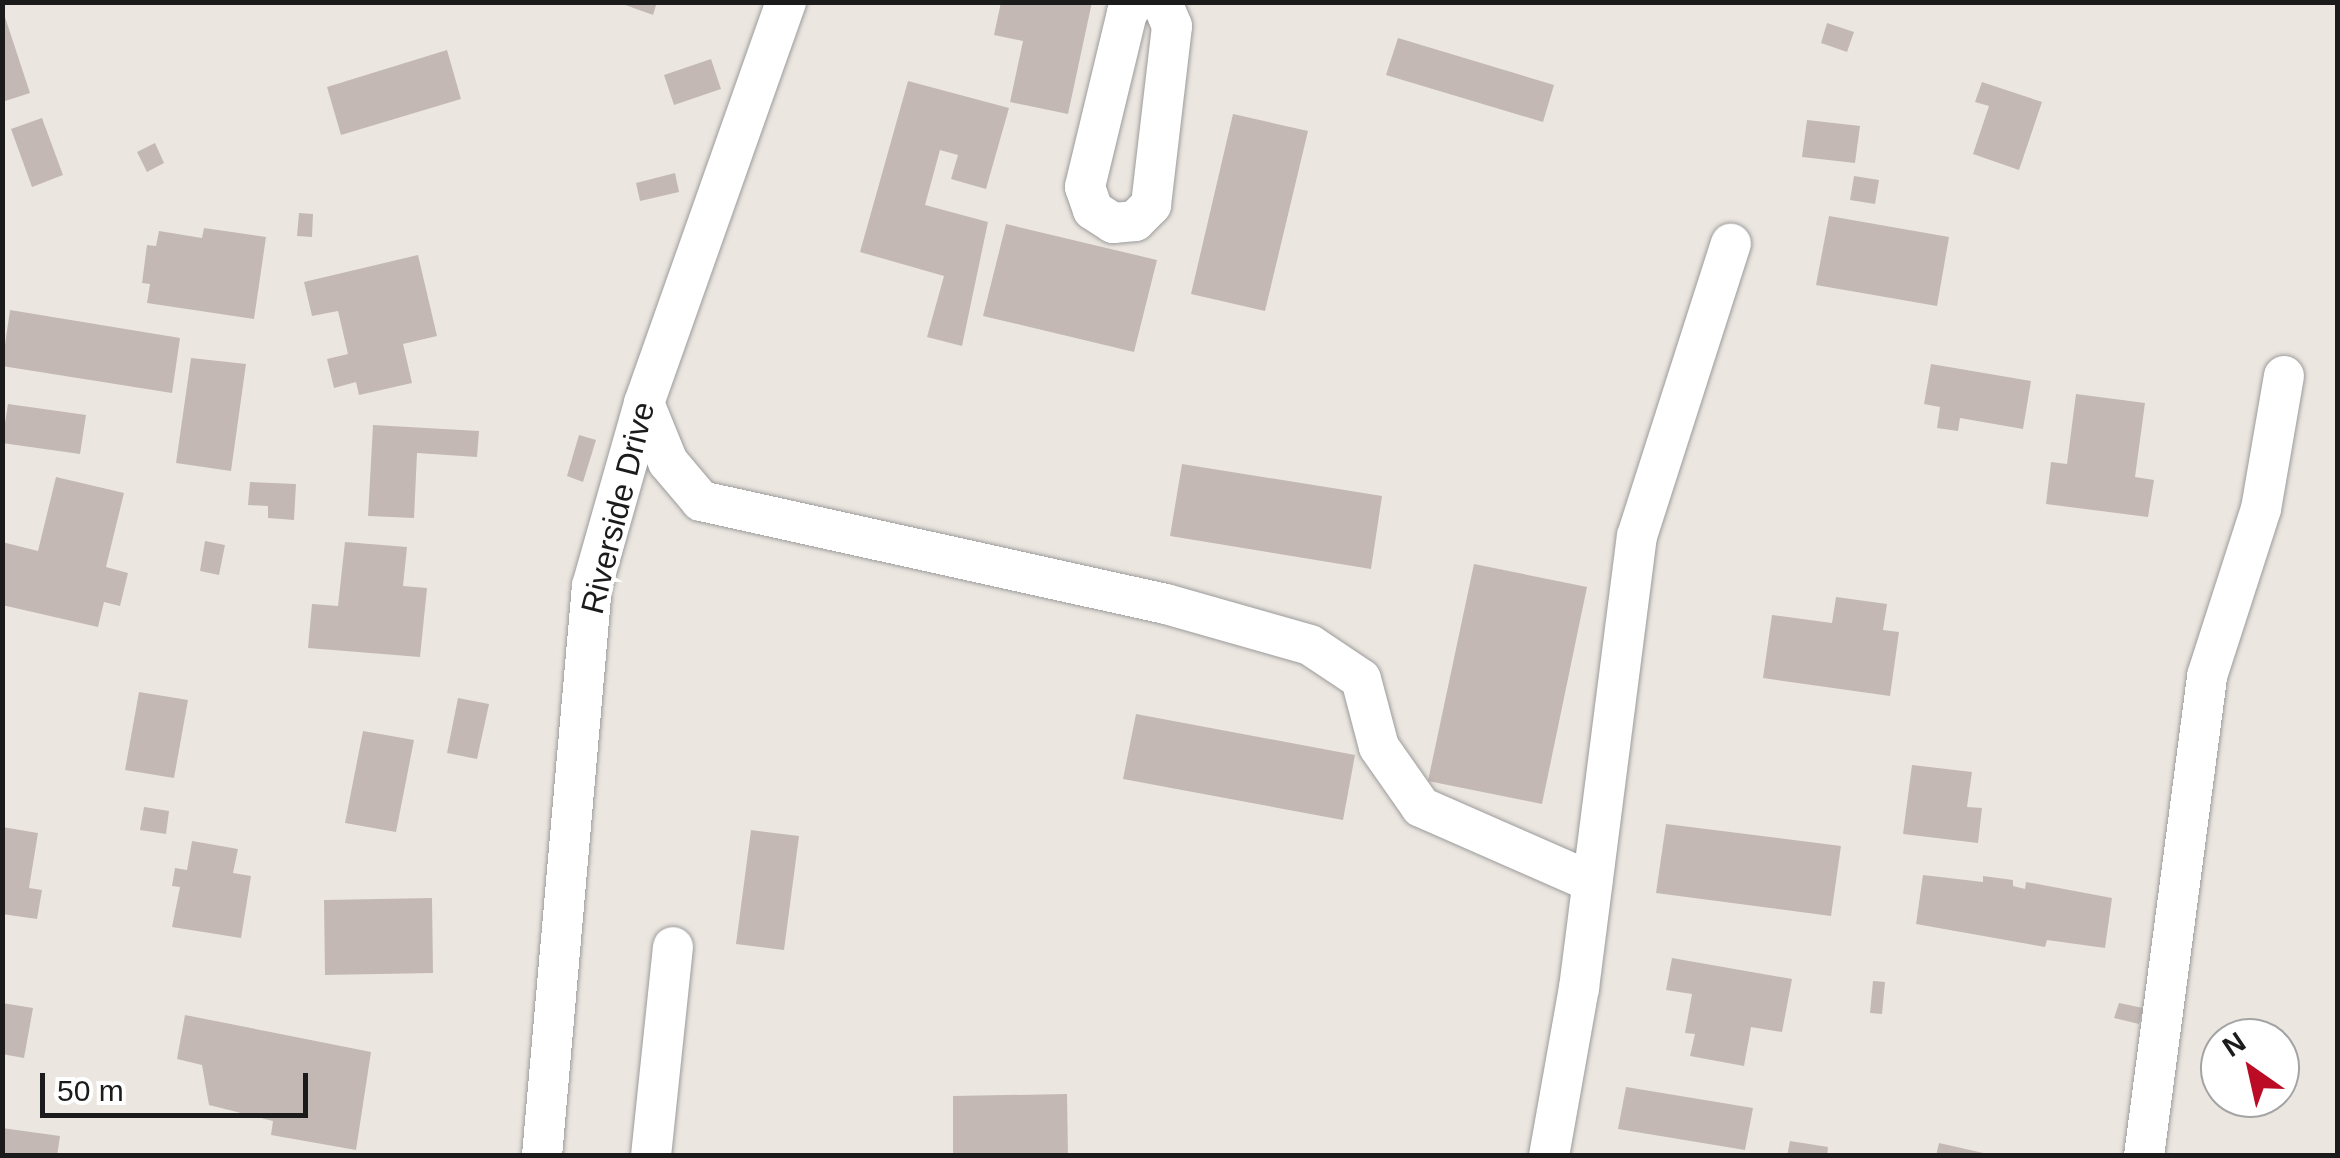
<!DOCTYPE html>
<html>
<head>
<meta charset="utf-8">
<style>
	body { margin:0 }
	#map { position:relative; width:2340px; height:1158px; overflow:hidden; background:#ece6e0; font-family:Helvetica,sans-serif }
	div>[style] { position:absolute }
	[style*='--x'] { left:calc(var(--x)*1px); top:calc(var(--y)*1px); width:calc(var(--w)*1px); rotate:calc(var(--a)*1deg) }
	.building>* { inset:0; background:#c3b8b4 }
	.roads { filter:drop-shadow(0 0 2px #9c9c9c) drop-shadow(0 0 2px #9c9c9c) }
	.minor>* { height:40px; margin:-20px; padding:0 20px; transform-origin:20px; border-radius:20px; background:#fff }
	span { translate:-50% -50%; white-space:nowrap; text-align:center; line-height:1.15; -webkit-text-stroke:8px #fff; paint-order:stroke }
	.street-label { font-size:32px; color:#1b1b1b }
	.frame { position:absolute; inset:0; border:5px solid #1b1b1b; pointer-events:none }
	.north { position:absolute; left:2200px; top:1018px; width:100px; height:100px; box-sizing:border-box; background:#fff; border:2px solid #a4a4a4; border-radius:50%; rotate:326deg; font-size:28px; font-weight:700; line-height:40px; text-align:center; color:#1b1b1b }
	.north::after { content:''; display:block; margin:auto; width:35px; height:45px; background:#bb0b25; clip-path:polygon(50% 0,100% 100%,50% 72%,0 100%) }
	.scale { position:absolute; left:40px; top:1073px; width:268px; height:45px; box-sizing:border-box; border:5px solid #1b1b1b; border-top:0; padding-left:12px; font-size:30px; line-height:35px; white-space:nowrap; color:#1b1b1b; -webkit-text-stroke:8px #fff; paint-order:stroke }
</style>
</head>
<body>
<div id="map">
	<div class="building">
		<div style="clip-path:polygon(617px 2px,657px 2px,653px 15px)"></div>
		<div style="clip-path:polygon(1001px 2px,1092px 2px,1068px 114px,1010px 102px,1023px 41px,994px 35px)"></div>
		<div style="clip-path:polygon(2px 8px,30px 93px,2px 102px)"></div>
		<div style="clip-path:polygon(1827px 23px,1854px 32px,1847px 52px,1821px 43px)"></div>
		<div style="clip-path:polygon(1398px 38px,1554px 85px,1543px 122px,1386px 75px)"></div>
		<div style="clip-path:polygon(447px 50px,461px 99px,341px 135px,327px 87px)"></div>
		<div style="clip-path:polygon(711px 59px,721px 89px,674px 105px,664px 75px)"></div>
		<div style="clip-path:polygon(908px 81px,1009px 108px,986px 189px,951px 179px,958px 155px,940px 150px,925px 205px,988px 222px,962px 346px,927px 337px,944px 276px,860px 252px)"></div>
		<div style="clip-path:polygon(1982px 82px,2042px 102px,2019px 170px,1973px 154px,1989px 106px,1975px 102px)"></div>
		<div style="clip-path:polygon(1233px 114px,1308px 131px,1265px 311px,1191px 294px)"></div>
		<div style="clip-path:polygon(42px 118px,63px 175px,32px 187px,11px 129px)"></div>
		<div style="clip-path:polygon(1807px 120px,1860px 126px,1855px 163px,1802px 157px)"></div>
		<div style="clip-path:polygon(155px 143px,164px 163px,147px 172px,137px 152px)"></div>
		<div style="clip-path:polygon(675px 173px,679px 192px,640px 201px,636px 183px)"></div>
		<div style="clip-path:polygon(1854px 176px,1879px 180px,1875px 204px,1850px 200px)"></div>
		<div style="clip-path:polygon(299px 213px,313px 214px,312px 237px,297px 236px)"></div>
		<div style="clip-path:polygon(1829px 216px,1949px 237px,1937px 306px,1816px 285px)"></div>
		<div style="clip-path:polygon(1006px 224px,1157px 260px,1134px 352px,983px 316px)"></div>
		<div style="clip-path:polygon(204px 228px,266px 237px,254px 319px,147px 303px,150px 284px,142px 283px,147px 245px,156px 246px,159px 231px,202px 238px)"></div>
		<div style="clip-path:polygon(418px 255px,437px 336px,403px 344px,412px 383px,359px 395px,356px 382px,334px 388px,327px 359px,348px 354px,338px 311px,312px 316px,304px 282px)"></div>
		<div style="clip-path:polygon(10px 310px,180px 338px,172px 393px,2px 366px)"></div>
		<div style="clip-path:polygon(191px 358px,246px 364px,231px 471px,176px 463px)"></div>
		<div style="clip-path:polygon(1931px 364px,2031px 381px,2023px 429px,1960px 418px,1958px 431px,1937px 428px,1940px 407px,1924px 404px)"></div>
		<div style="clip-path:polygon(2076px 394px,2145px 403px,2135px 477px,2154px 480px,2148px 517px,2046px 504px,2051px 462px,2067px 464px)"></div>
		<div style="clip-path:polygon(8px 404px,86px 415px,80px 454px,2px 443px)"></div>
		<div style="clip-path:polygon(373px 425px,479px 431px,477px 457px,417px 453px,414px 518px,368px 516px)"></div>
		<div style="clip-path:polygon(579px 435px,596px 440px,583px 482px,567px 476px)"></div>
		<div style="clip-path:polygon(1182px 464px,1382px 496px,1371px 569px,1170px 536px)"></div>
		<div style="clip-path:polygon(56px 477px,124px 493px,106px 567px,128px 573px,120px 606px,104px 602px,98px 627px,2px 605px,2px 542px,38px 551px)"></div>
		<div style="clip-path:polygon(250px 482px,296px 484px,294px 520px,268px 518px,268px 506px,248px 505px)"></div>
		<div style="clip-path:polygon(205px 541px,225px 545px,219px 575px,200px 571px)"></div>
		<div style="clip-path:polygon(345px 542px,407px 547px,403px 586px,427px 588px,420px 657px,308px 648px,312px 604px,338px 606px)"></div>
		<div style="clip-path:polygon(1474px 564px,1587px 587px,1542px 804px,1428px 781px)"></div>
		<div style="clip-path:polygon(1836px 597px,1887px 604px,1883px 630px,1899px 632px,1890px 696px,1763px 678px,1772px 615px,1832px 623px)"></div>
		<div style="clip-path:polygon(139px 692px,188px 700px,174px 778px,125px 770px)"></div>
		<div style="clip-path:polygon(458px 698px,489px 704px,477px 759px,447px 753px)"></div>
		<div style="clip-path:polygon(1136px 714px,1355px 755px,1343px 820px,1123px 779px)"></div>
		<div style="clip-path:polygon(363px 731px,414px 740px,396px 832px,345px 823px)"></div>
		<div style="clip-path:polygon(1912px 765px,1972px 772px,1967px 807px,1982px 808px,1978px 843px,1903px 834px)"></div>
		<div style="clip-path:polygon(144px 807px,169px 811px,166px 834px,140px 830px)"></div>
		<div style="clip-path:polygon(1666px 824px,1841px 846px,1831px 916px,1656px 893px)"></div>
		<div style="clip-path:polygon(2px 827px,38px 833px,29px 888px,42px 890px,37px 919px,2px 914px)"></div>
		<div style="clip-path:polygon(751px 830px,799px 836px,784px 950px,736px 944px)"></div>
		<div style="clip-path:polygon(192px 841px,238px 849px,233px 873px,251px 876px,241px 938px,172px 927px,180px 887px,172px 886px,175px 868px,187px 870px)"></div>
		<div style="clip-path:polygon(1923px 875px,1983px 882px,1983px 876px,2013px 880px,2013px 886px,2025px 889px,2026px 882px,2112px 898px,2105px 948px,2047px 940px,2045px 947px,1916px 924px)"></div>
		<div style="clip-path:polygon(432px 898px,433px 973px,325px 975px,324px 900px)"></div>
		<div style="clip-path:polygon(1672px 958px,1792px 979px,1782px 1032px,1751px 1027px,1744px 1066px,1690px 1056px,1695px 1034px,1685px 1033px,1692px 994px,1666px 990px)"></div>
		<div style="clip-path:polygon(1873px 981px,1885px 982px,1882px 1014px,1870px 1013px)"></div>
		<div style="clip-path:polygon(2px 1003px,33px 1008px,24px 1058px,2px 1054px)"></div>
		<div style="clip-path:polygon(2119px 1003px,2143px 1008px,2139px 1024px,2114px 1018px)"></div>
		<div style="clip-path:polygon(185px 1015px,371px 1052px,356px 1150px,271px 1135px,273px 1121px,209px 1105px,202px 1065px,177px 1059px)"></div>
		<div style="clip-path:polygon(1626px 1087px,1753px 1108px,1745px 1150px,1618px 1129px)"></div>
		<div style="clip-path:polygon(1067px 1094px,1068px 1156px,953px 1156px,953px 1096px)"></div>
		<div style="clip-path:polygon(2px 1128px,60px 1136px,57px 1156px,2px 1156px)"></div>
		<div style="clip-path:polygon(1790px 1141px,1828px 1147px,1827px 1156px,1787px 1156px)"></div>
		<div style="clip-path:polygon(1939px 1143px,1988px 1154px,1988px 1156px,1936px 1156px)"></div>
	</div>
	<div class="roads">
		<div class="minor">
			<div style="--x:1135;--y:2;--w:14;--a:126"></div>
			<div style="--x:1127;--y:13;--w:179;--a:103.6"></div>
			<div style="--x:1085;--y:187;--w:24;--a:71"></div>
			<div style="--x:1093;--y:210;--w:24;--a:33"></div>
			<div style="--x:1113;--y:223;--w:22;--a:-5"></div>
			<div style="--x:1135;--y:221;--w:23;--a:-45"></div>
			<div style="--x:1151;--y:205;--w:180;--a:-83.3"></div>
			<div style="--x:1172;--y:26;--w:26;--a:-113"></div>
			<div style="--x:644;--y:403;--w:64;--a:67.9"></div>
			<div style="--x:668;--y:462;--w:51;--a:49.8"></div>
			<div style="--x:701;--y:501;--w:476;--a:12.5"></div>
			<div style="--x:1166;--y:604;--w:150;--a:15.9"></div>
			<div style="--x:1310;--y:645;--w:61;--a:33.7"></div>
			<div style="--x:1361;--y:679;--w:70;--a:75.2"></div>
			<div style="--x:1379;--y:747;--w:73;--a:55"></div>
			<div style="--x:1421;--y:807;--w:187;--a:23.7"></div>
			<div style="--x:542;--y:1156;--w:572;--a:-84.99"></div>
			<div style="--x:592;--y:586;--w:190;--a:-74.1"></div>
			<div style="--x:644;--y:403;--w:425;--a:-70.5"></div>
			<div style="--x:651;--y:1156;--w:210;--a:-84"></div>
			<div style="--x:1549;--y:1156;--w:171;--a:-79.9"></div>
			<div style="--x:1579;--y:988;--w:456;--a:-82.7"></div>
			<div style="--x:1637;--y:536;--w:307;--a:-72.2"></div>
			<div style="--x:2144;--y:1156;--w:484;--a:-82.5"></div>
			<div style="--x:2207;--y:676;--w:176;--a:-72.1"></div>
			<div style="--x:2261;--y:509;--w:135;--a:-80.2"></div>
		</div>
	</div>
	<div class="street-label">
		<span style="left:618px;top:508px;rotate:-76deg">Riverside Drive</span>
	</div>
	<div class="frame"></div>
	<div class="north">N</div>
	<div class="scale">50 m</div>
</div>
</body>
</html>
